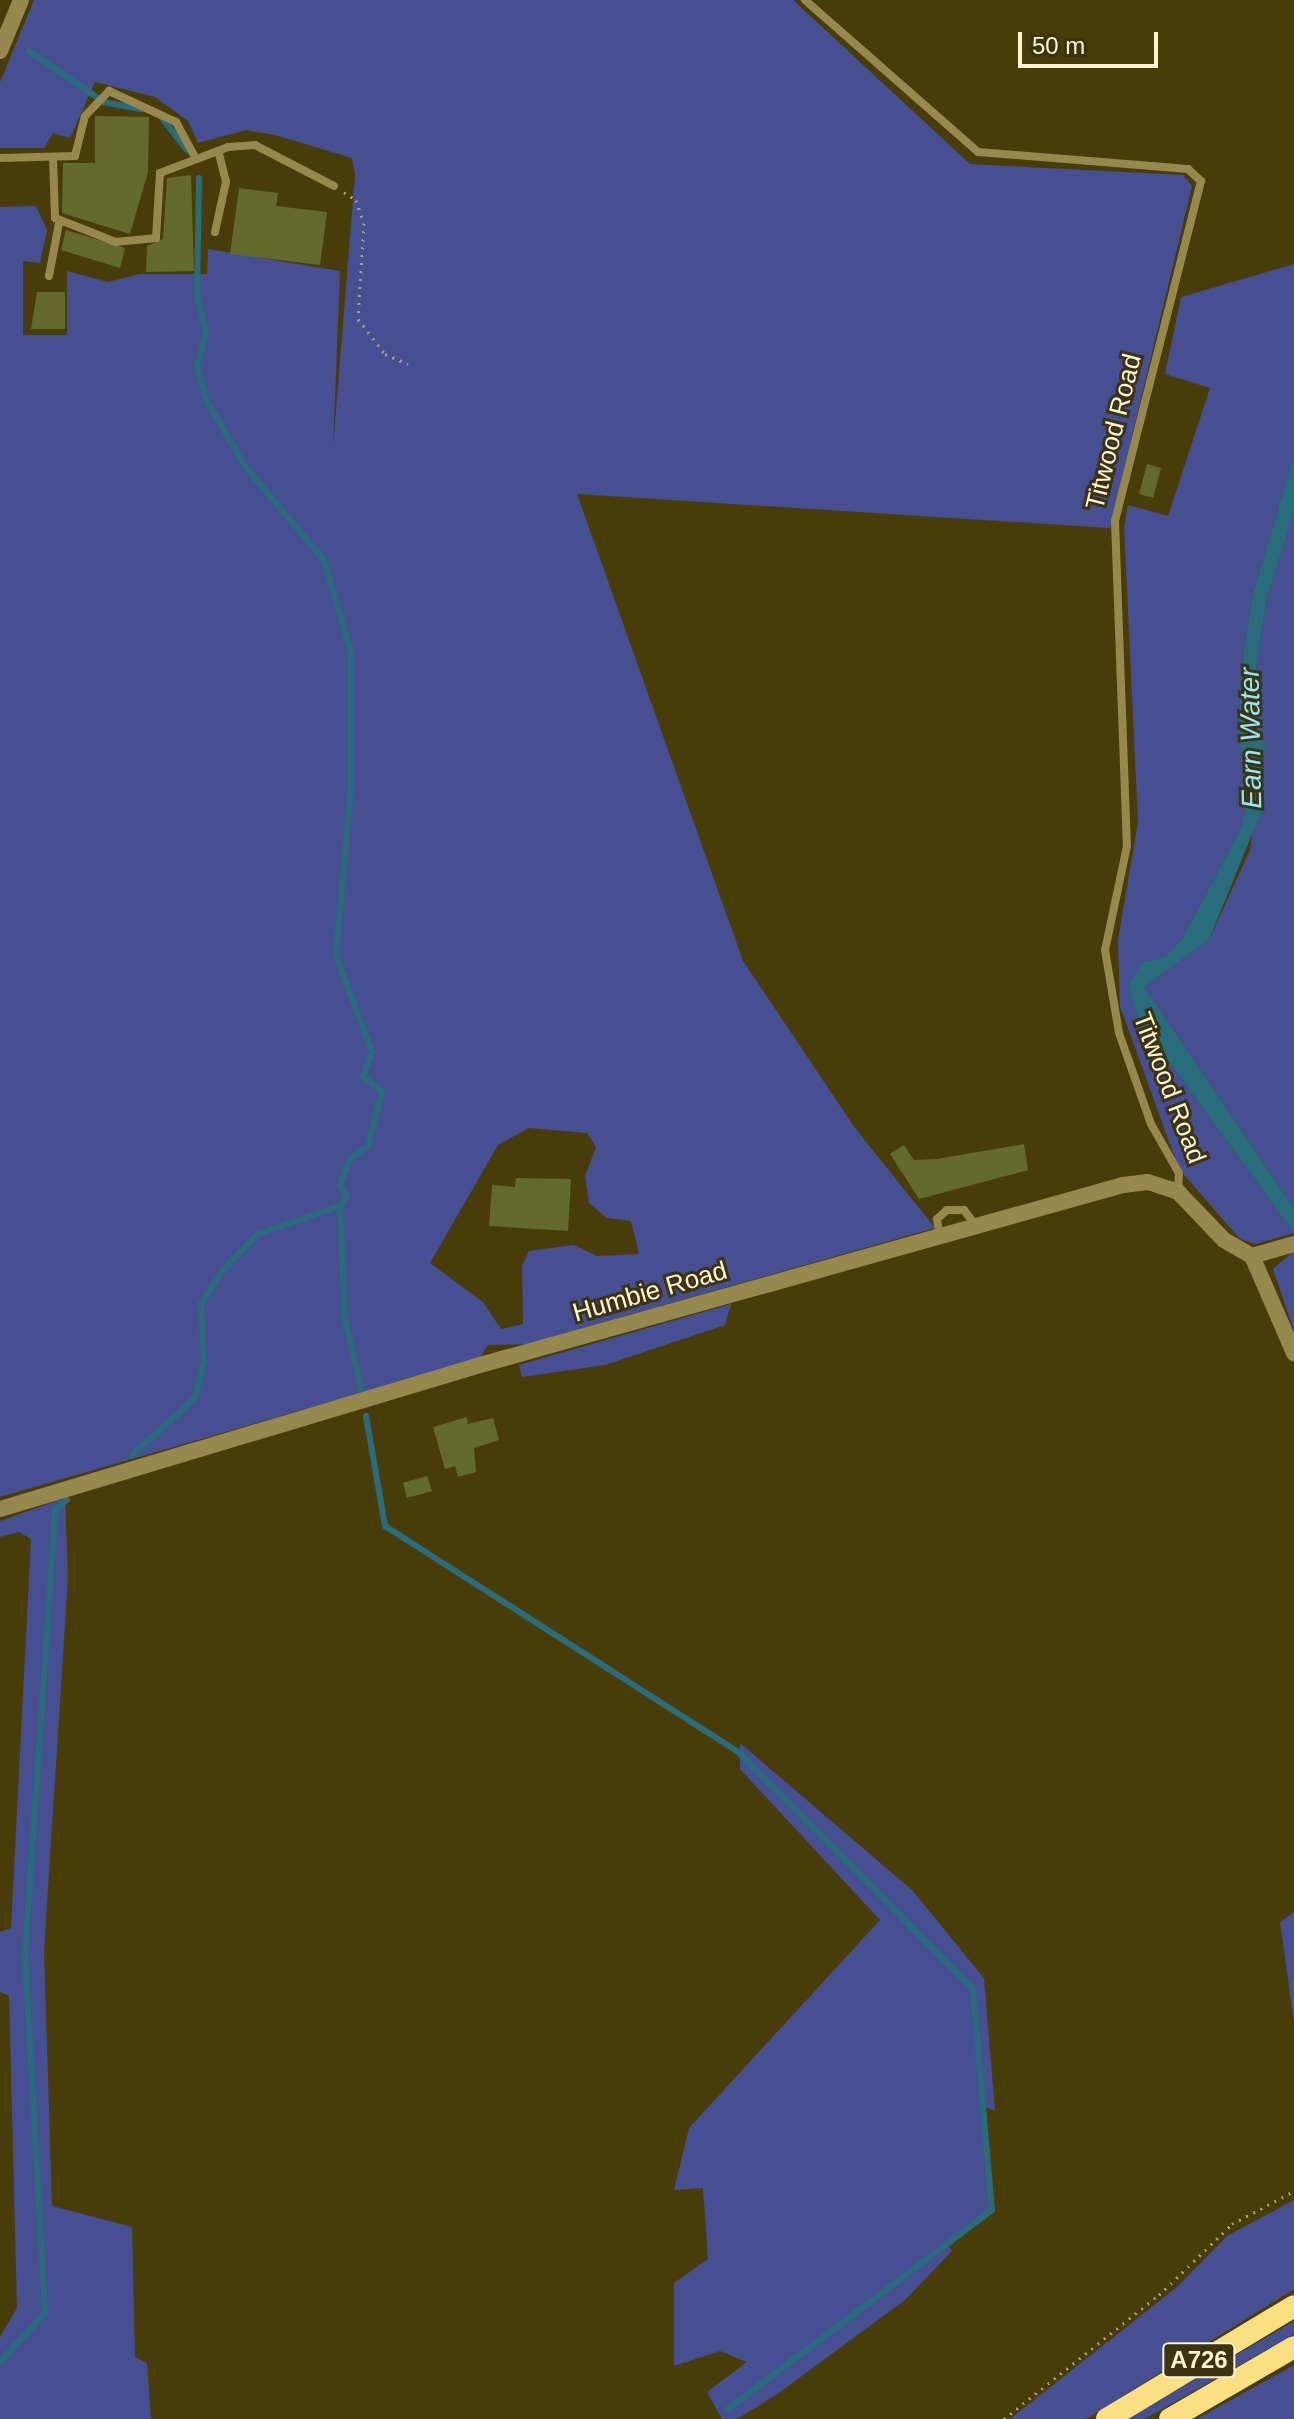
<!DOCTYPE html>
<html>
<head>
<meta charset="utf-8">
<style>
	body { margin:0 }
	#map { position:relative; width:1294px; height:2419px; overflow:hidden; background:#483d08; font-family:Arial,sans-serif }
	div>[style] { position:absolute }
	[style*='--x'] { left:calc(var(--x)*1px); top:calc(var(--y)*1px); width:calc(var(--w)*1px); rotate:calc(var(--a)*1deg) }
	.green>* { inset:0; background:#464f91 }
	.water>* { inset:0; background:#296d7d }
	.stream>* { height:6px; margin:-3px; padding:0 3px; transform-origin:3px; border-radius:3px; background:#296d7d }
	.building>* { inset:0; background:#626a2c }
	.path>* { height:3px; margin-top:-1.5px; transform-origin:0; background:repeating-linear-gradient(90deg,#a89e74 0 2px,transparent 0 8px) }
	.service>* { height:8px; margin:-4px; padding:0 4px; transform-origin:4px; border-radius:4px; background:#97884d }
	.minor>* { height:16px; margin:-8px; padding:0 8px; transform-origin:8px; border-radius:8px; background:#97884d }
	.tertiary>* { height:16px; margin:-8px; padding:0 8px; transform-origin:8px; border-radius:8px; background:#97884d }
	.trunk>* { height:22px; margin:-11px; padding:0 11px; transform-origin:11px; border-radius:11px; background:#f8e082 }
	span { translate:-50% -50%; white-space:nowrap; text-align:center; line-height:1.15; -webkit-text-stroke:6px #3b3311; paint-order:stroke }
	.shield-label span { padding:2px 6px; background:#3b3311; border:2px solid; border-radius:6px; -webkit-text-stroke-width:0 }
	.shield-label { font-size:24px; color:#fdf5d4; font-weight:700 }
	.street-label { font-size:26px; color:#fdf5d4 }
	.water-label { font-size:28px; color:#91e9ff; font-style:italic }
	.scale { position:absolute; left:1018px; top:32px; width:140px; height:36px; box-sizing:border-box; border:4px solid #fdf5d4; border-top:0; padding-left:10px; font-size:24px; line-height:28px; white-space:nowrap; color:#fdf5d4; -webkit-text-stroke:6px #3b3311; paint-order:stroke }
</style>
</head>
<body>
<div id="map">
	<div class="green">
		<div style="clip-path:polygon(evenodd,34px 0,793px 0,970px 164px,1183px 175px,1192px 186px,1110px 528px,577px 494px,743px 961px,855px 1128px,935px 1228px,527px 1344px,488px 1345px,479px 1359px,0 1497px,0 207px,36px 206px,47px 230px,40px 263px,23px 261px,23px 335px,67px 335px,67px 271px,108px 282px,140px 274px,207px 274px,208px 249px,340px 271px,333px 448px,355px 175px,352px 158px,275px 135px,246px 130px,198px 143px,188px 121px,155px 97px,95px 82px,70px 138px,53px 133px,44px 148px,0 148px,0 82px,34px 0,529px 1128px,587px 1133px,596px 1147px,585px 1176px,589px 1203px,607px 1218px,631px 1221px,639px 1254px,597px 1256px,574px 1245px,529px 1251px,522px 1266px,523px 1324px,501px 1329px,483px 1302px,430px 1263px,498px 1145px,529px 1128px)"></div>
		<div style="clip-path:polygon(1294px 264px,1294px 455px,1253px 593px,1241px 669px,1238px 737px,1249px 788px,1241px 828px,1182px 939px,1165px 957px,1142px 962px,1140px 1022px,1294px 1233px,1256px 1244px,1240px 1239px,1179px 1169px,1120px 1006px,1118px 940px,1138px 822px,1124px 527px,1128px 505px,1168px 516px,1210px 388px,1165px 374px,1181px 297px)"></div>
		<div style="clip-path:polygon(1294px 513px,1294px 1208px,1144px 987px,1209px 940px,1250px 850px,1265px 747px,1254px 682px,1267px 597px)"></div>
		<div style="clip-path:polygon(1294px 1251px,1294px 1331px,1273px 1269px)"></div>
		<div style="clip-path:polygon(731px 1304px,725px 1325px,605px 1365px,522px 1377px,519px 1365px)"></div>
		<div style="clip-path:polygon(65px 1498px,68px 1577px,44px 1951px,52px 2206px,132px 2227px,135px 2357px,147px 2363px,151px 2419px,0 2419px,0 2337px,17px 2308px,9px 1996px,0 1992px,0 1932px,11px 1928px,31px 1539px,19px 1532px,0 1537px,0 1521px)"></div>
		<div style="clip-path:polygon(740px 1743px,912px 1890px,984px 1978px,995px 2111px,983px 2106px,992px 2210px,947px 2244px,952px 2251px,905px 2300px,776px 2395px,737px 2419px,722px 2419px,707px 2392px,747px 2362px,720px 2351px,674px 2366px,674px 2283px,708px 2259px,703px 2188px,674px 2190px,689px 2128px,880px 1920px,740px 1769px)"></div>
		<div style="clip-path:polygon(1294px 1912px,1294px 2023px,1280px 1922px)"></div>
		<div style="clip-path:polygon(1294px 2200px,1294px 2289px,1086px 2419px,1010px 2419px,1177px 2287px,1227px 2236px)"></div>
		<div style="clip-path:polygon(1294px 2321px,1294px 2334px,1145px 2419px,1128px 2419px)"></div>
		<div style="clip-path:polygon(1294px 2365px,1294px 2419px,1198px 2419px,1200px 2417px)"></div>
	</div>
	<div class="water">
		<div style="clip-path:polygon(1294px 455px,1294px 513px,1267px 597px,1254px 682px,1265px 747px,1261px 812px,1209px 940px,1144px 987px,1294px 1208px,1294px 1233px,1140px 1022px,1128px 986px,1142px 962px,1165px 957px,1182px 939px,1241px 828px,1249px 788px,1238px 737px,1241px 669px,1253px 593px)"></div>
	</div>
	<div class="stream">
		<div style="--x:29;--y:51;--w:91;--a:34.2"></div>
		<div style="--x:104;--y:102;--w:38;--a:11"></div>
		<div style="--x:162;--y:118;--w:41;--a:52"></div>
		<div style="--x:340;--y:1206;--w:114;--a:87.5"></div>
		<div style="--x:345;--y:1320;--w:71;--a:76.9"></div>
		<div style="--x:366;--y:1416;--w:112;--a:80.2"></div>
		<div style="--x:385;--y:1526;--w:418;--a:32.6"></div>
		<div style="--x:737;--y:1751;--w:335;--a:45.2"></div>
		<div style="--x:973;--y:1989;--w:222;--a:85.1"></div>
		<div style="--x:992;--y:2210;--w:331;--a:143"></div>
		<div style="--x:132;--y:1455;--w:85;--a:-42.1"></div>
		<div style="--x:195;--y:1398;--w:36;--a:-76"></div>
		<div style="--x:204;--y:1363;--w:59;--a:-92.9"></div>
		<div style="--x:201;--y:1304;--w:42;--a:-56.7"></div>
		<div style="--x:224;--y:1269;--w:49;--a:-45.8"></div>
		<div style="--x:258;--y:1234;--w:87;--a:-18.9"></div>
		<div style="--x:340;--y:1206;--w:12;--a:-55"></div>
		<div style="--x:347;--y:1196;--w:12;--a:-125"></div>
		<div style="--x:340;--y:1186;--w:29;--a:-70"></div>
		<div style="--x:350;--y:1159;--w:22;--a:-36"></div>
		<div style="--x:368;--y:1146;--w:57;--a:-75.7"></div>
		<div style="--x:382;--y:1091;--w:24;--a:-144"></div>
		<div style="--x:363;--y:1077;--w:27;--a:-70"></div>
		<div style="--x:372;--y:1052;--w:103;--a:-110.4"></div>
		<div style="--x:336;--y:955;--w:169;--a:-84.9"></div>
		<div style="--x:351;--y:787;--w:135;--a:-90"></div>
		<div style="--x:351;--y:652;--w:96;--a:-106.4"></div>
		<div style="--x:324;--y:560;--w:119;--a:-130.2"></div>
		<div style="--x:247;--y:469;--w:78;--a:-120.8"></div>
		<div style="--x:207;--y:402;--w:37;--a:-106"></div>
		<div style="--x:197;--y:366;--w:34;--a:-75"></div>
		<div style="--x:206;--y:333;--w:39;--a:-103"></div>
		<div style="--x:197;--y:295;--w:117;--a:-89"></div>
		<div style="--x:0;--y:2362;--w:67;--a:-47.4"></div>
		<div style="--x:45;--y:2313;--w:360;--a:-93.2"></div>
		<div style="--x:25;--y:1954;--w:446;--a:-86.1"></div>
		<div style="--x:55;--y:1509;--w:15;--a:-37"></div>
	</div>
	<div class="building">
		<div style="clip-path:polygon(95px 116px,149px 117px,148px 172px,130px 234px,62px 213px,63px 163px,95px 163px)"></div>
		<div style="clip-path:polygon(191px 175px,194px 271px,146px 272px,147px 246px,163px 239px,167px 178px)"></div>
		<div style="clip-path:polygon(239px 188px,278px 193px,276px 206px,327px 212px,320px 265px,230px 254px)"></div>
		<div style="clip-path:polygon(66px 230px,125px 248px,120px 268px,61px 250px)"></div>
		<div style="clip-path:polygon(37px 292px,65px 292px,65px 329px,31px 329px)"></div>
		<div style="clip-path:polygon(1147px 464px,1161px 468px,1153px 498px,1139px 494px)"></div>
		<div style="clip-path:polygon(1024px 1144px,1028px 1170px,919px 1199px,890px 1154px,904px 1145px,914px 1160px,937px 1159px)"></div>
		<div style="clip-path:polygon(516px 1178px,571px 1179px,568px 1231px,489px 1226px,492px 1185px,515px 1187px)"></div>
		<div style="clip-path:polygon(467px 1417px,468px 1424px,493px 1418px,499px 1440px,474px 1448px,476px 1472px,458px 1477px,455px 1466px,445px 1469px,433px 1427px)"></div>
		<div style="clip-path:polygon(427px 1476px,432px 1491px,407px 1498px,403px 1483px)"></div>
	</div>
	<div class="path">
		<div style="--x:344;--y:192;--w:14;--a:34"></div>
		<div style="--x:356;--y:200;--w:24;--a:71"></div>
		<div style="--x:364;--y:223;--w:96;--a:93.6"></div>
		<div style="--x:358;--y:319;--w:44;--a:52.4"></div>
		<div style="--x:385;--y:354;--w:25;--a:23"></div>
		<div style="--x:1004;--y:2419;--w:198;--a:-38.7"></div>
		<div style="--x:1159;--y:2295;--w:102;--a:-44.2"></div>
		<div style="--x:1232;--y:2224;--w:70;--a:-28"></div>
	</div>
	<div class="service">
		<div style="--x:805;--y:0;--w:230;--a:41.3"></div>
		<div style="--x:978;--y:152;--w:211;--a:4.6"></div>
		<div style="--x:1188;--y:169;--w:18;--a:43"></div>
		<div style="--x:1201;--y:181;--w:351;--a:104.2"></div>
		<div style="--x:1115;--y:521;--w:325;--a:87.9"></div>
		<div style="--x:1127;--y:846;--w:106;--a:101.9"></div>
		<div style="--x:1105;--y:950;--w:84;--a:80.4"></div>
		<div style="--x:1119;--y:1033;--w:96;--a:70.6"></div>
		<div style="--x:1151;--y:1124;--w:56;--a:60.3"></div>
		<div style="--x:1179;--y:1173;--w:19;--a:93"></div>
		<div style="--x:53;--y:157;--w:61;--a:88.1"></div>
		<div style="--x:55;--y:218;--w:66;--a:21.5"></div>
		<div style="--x:116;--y:242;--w:40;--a:-5.7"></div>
		<div style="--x:156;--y:238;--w:65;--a:-86.5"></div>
		<div style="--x:160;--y:173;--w:73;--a:-20.9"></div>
		<div style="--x:228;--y:147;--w:27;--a:-4"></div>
		<div style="--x:255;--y:145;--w:89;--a:27.4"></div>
		<div style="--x:0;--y:158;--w:75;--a:-1.5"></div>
		<div style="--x:75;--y:156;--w:41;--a:-76"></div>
		<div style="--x:85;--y:116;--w:35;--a:-46"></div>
		<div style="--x:109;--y:91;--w:74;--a:24.8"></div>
		<div style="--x:176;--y:122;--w:42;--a:61.6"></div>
		<div style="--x:215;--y:232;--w:51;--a:-77.6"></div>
		<div style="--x:226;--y:182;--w:32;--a:-104"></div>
		<div style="--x:49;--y:276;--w:54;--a:-79.3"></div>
		<div style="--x:940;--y:1238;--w:19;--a:-99"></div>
		<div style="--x:937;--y:1219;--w:13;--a:-42"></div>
		<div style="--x:947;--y:1210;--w:17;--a:0"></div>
		<div style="--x:964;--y:1210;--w:20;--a:53"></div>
	</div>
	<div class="minor">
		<div style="--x:1252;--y:1256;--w:106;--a:66.6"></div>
	</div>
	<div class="tertiary">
		<div style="--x:0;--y:51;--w:55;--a:-67.6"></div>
		<div style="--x:0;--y:1509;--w:494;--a:-16.7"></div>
		<div style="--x:473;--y:1367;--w:675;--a:-15.64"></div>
		<div style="--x:1123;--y:1185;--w:25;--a:-7"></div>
		<div style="--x:1148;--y:1182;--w:32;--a:18"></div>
		<div style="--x:1178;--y:1192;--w:66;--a:46.2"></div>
		<div style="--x:1224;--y:1240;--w:32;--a:30"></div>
		<div style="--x:1252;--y:1256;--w:44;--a:-15.9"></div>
	</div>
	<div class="trunk">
		<div style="--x:1107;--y:2419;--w:218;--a:-31.1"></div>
		<div style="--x:1170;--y:2419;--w:143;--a:-30.1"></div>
	</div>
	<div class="shield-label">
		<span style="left:1199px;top:2360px">A726</span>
	</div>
	<div class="street-label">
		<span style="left:1114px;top:432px;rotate:-76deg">Titwood Road</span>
		<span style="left:1169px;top:1088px;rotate:69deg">Titwood Road</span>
		<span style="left:650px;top:1292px;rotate:-16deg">Humbie Road</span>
	</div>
	<div class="water-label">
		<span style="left:1251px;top:738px;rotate:-91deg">Earn Water</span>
	</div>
	<div class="scale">50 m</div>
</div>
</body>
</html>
